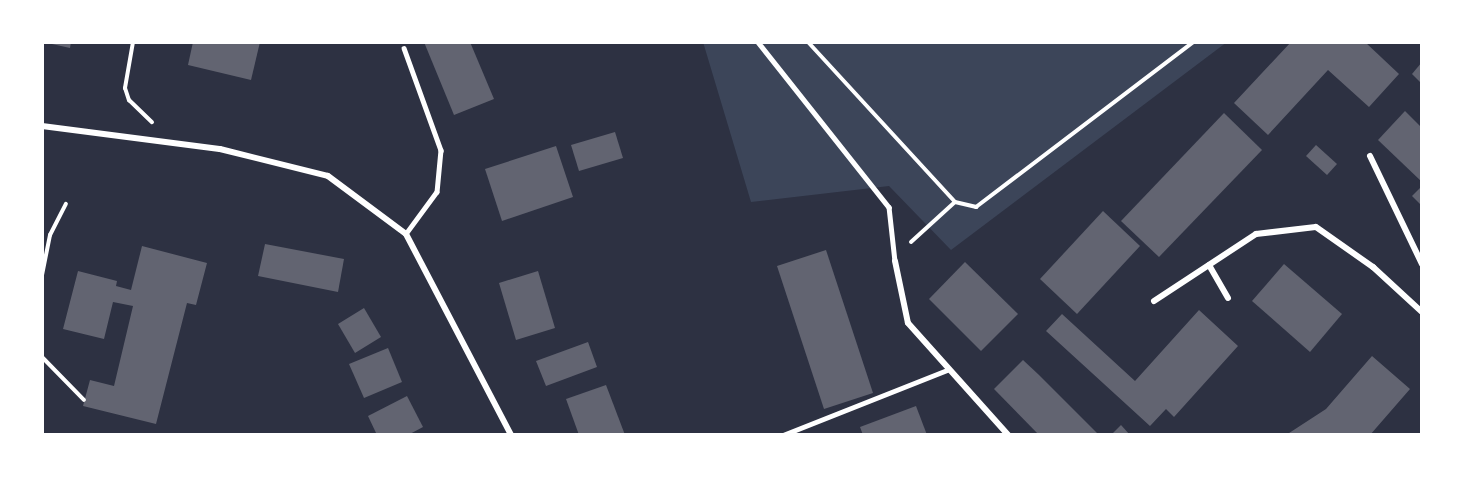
<!DOCTYPE html>
<html>
<head>
<meta charset="utf-8">
<style>
	body { margin:0 }
	#map { position:relative; width:1464px; height:477px; overflow:hidden; background:#2d3142; font-family:Ubuntu,sans-serif }
	div>[style] { position:absolute }
	[style*='--x'] { left:calc(var(--x)*1px); top:calc(var(--y)*1px); width:calc(var(--w)*1px); rotate:calc(var(--a)*1deg) }
	.green>* { inset:0; background:#3c4559 }
	.building>* { inset:0; background:#626471 }
	.path>* { height:4px; margin:-2px; padding:0 2px; transform-origin:2px; border-radius:2px; background:#fff }
	.service>* { height:4.5px; margin:-2.25px; padding:0 2.25px; transform-origin:2.25px; border-radius:2.25px; background:#fff }
	.minor>* { height:6px; margin:-3px; padding:0 3px; transform-origin:3px; border-radius:3px; background:#fff }
	span { translate:-50% -50%; white-space:nowrap; text-align:center; line-height:1.15; -webkit-text-stroke:4.5px #fff; paint-order:stroke }
	.frame { position:absolute; inset:0; border:44px solid #fff; pointer-events:none }
</style>
</head>
<body>
<div id="map">
	<div class="green">
		<div style="clip-path:polygon(703px 42px,1227px 42px,951px 250px,889px 186px,751px 202px)"></div>
	</div>
	<div class="building">
		<div style="clip-path:polygon(43px 42px,71px 42px,70px 48px)"></div>
		<div style="clip-path:polygon(193px 42px,260px 42px,251px 80px,188px 65px)"></div>
		<div style="clip-path:polygon(424px 42px,470px 42px,494px 99px,454px 115px)"></div>
		<div style="clip-path:polygon(1291px 42px,1365px 42px,1399px 74px,1369px 107px,1328px 70px,1268px 135px,1234px 103px)"></div>
		<div style="clip-path:polygon(1422px 62px,1422px 84px,1412px 74px)"></div>
		<div style="clip-path:polygon(1405px 111px,1422px 128px,1422px 182px,1378px 140px)"></div>
		<div style="clip-path:polygon(1224px 113px,1262px 150px,1159px 257px,1121px 221px)"></div>
		<div style="clip-path:polygon(615px 132px,623px 158px,579px 171px,571px 145px)"></div>
		<div style="clip-path:polygon(1316px 145px,1337px 164px,1327px 175px,1306px 156px)"></div>
		<div style="clip-path:polygon(556px 146px,573px 197px,502px 221px,485px 169px)"></div>
		<div style="clip-path:polygon(1422px 186px,1422px 206px,1412px 196px)"></div>
		<div style="clip-path:polygon(1103px 211px,1140px 246px,1077px 314px,1040px 279px)"></div>
		<div style="clip-path:polygon(265px 244px,344px 259px,338px 292px,258px 276px)"></div>
		<div style="clip-path:polygon(142px 246px,207px 263px,196px 305px,187px 303px,156px 424px,83px 406px,90px 380px,114px 386px,133px 306px,113px 302px,104px 339px,63px 329px,78px 271px,117px 281px,116px 286px,131px 290px)"></div>
		<div style="clip-path:polygon(826px 250px,873px 393px,824px 409px,777px 266px)"></div>
		<div style="clip-path:polygon(965px 262px,1018px 314px,981px 351px,929px 299px)"></div>
		<div style="clip-path:polygon(1284px 264px,1342px 314px,1310px 352px,1252px 301px)"></div>
		<div style="clip-path:polygon(538px 271px,555px 328px,516px 340px,499px 283px)"></div>
		<div style="clip-path:polygon(364px 308px,381px 337px,355px 353px,338px 324px)"></div>
		<div style="clip-path:polygon(1199px 310px,1238px 346px,1174px 417px,1166px 409px,1150px 426px,1046px 331px,1062px 314px,1135px 381px)"></div>
		<div style="clip-path:polygon(588px 342px,597px 367px,546px 386px,536px 361px)"></div>
		<div style="clip-path:polygon(388px 348px,402px 382px,364px 398px,349px 364px)"></div>
		<div style="clip-path:polygon(1372px 356px,1410px 389px,1370px 435px,1286px 435px,1326px 409px)"></div>
		<div style="clip-path:polygon(1023px 360px,1039px 375px,1099px 435px,1039px 435px,994px 389px)"></div>
		<div style="clip-path:polygon(606px 385px,625px 435px,579px 435px,566px 399px)"></div>
		<div style="clip-path:polygon(407px 396px,423px 427px,408px 435px,377px 435px,368px 416px)"></div>
		<div style="clip-path:polygon(916px 406px,927px 435px,863px 435px,860px 427px)"></div>
		<div style="clip-path:polygon(1121px 425px,1130px 435px,1111px 435px)"></div>
	</div>
	<div class="path">
		<div style="--x:133;--y:42;--w:47;--a:99.9"></div>
		<div style="--x:125;--y:88;--w:13;--a:72"></div>
		<div style="--x:129;--y:100;--w:32;--a:44"></div>
		<div style="--x:808;--y:42;--w:217;--a:47.4"></div>
		<div style="--x:955;--y:202;--w:22;--a:13"></div>
		<div style="--x:976;--y:207;--w:273;--a:-37.2"></div>
		<div style="--x:911;--y:242;--w:59;--a:-42.3"></div>
		<div style="--x:42;--y:275;--w:41;--a:-78.7"></div>
		<div style="--x:50;--y:235;--w:35;--a:-63"></div>
		<div style="--x:42;--y:357;--w:60;--a:45.7"></div>
	</div>
	<div class="service">
		<div style="--x:758;--y:42;--w:211;--a:51.6"></div>
		<div style="--x:889;--y:207;--w:54;--a:83.7"></div>
		<div style="--x:404;--y:48;--w:109;--a:70.1"></div>
		<div style="--x:441;--y:150;--w:42;--a:95.4"></div>
		<div style="--x:437;--y:192;--w:52;--a:126.4"></div>
		<div style="--x:783;--y:435;--w:176;--a:-21.6"></div>
	</div>
	<div class="minor">
		<div style="--x:42;--y:126;--w:179;--a:7.4"></div>
		<div style="--x:220;--y:149;--w:111;--a:14"></div>
		<div style="--x:328;--y:176;--w:97;--a:36.6"></div>
		<div style="--x:406;--y:234;--w:227;--a:62.4"></div>
		<div style="--x:1370;--y:156;--w:120;--a:64.3"></div>
		<div style="--x:895;--y:261;--w:63;--a:78.2"></div>
		<div style="--x:908;--y:323;--w:150;--a:48.2"></div>
		<div style="--x:1209;--y:265;--w:38;--a:60"></div>
		<div style="--x:1154;--y:301;--w:122;--a:-33.3"></div>
		<div style="--x:1256;--y:234;--w:60;--a:-6.7"></div>
		<div style="--x:1316;--y:227;--w:70;--a:35.1"></div>
		<div style="--x:1373;--y:267;--w:67;--a:42.6"></div>
	</div>
	<div class="frame"></div>
</div>
</body>
</html>
